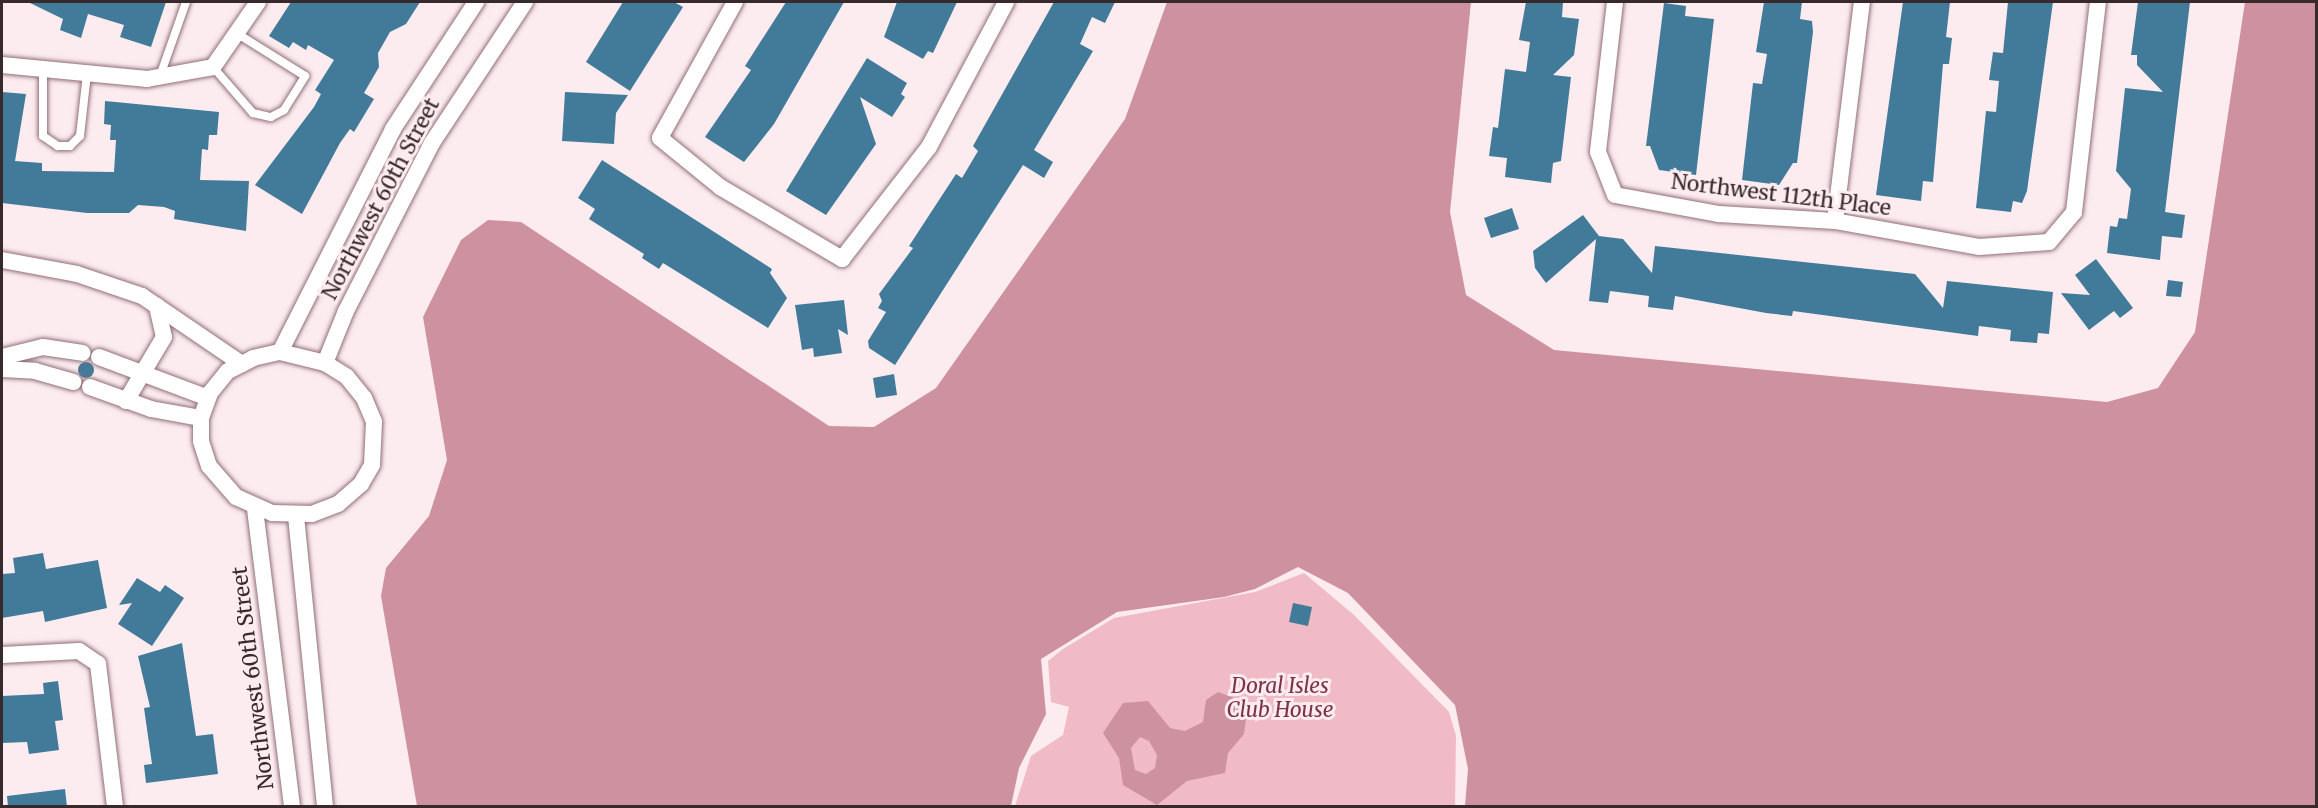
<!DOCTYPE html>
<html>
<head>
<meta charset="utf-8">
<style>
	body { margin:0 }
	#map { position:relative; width:2318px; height:808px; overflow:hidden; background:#fcecef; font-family:Merriweather,serif }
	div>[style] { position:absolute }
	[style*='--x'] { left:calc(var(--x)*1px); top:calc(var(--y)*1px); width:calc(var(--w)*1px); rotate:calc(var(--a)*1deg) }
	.green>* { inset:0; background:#f0bac6 }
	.water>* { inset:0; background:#ce91a0 }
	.building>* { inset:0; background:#427a99 }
	.round { border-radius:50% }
	.roads { filter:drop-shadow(0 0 2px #916f77) drop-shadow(0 0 2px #916f77) }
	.lane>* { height:8px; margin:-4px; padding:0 4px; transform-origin:4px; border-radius:4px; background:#fff }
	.street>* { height:16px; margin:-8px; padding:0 8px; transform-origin:8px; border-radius:8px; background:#fff }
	span { translate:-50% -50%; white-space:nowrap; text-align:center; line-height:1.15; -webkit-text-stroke:6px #fcecef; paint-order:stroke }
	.street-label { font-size:21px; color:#38292c }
	.park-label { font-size:21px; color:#7d324a; font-style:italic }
	.frame { position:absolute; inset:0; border:3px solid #38292c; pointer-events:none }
</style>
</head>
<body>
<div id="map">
	<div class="green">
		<div style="clip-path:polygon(1304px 573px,1354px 615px,1449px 712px,1456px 736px,1455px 806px,1015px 806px,1031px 756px,1063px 735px,1069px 707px,1051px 702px,1048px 661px,1063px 649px,1114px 618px,1255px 592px)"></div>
	</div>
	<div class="water">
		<div style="clip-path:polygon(1167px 2px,1471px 2px,1450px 212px,1466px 295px,1554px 350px,2107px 402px,2158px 388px,2195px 332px,2245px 2px,2316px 2px,2316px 806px,1465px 806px,1468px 769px,1455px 705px,1348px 593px,1298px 567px,1255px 589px,1224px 597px,1117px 612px,1041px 659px,1046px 714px,1019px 768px,1011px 806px,417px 806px,381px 596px,386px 568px,429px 516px,447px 460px,423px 317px,461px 240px,488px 220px,521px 222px,829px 426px,874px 427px,936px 388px,1125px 119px)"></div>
		<div style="clip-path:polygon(evenodd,1218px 692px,1240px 700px,1246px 719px,1244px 734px,1228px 753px,1225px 773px,1187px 781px,1157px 805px,1123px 785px,1119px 758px,1103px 733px,1123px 703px,1148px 701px,1170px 728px,1185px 731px,1203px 722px,1206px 700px,1218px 692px,1140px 737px,1149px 741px,1157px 755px,1155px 768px,1146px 774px,1135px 770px,1131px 748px,1140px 737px)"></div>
	</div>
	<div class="building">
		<div style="clip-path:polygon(28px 2px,166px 2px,151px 47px,120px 37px,124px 25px,88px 14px,81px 38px,60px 30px,63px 19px)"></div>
		<div style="clip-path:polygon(291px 2px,420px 2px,406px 24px,390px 32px,378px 53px,379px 67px,364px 93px,374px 99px,354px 132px,350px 129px,340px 143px,302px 214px,255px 185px,314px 107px,321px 94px,315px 90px,334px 60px,308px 45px,306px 50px,293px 42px,289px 48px,269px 36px)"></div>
		<div style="clip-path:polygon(623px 2px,674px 2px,683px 7px,630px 91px,586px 62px)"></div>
		<div style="clip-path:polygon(786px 2px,844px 2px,774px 124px,744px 162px,705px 137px,751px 70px,745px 66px)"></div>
		<div style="clip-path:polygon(897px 2px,957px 2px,933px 53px,928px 51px,923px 59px,884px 37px)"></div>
		<div style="clip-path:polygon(1054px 2px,1115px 2px,1105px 23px,1092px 17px,1080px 44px,1093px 51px,1034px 150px,1053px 162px,1044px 178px,1023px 165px,895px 365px,869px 348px,868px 341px,886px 312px,878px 308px,882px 301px,879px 294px,913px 248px,909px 246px,956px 174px,962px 178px,978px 151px,973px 146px)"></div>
		<div style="clip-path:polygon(1526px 2px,1563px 2px,1562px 17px,1579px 19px,1574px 55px,1553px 75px,1571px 77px,1561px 161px,1553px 163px,1551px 183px,1505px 177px,1507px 158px,1489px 156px,1493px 127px,1498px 128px,1505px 69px,1526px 72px,1530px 42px,1519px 40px)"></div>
		<div style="clip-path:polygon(1764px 2px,1802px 2px,1800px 19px,1812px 21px,1813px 32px,1797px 163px,1793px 163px,1779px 185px,1742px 180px,1753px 83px,1762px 84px,1767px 54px,1756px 52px)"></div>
		<div style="clip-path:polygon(1903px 2px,1950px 2px,1946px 37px,1952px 38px,1949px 64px,1943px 64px,1933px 182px,1923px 181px,1921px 201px,1876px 195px)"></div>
		<div style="clip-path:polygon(2008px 2px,2053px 2px,2027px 191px,2022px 203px,2013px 201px,2011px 212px,1976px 208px,1986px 111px,1996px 112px,1999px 81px,1989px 80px,1993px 52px,2003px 53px)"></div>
		<div style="clip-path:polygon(2138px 2px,2190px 2px,2165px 212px,2185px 215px,2182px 238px,2162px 236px,2160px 260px,2107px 253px,2110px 226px,2117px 227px,2119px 218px,2127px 219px,2131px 189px,2116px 171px,2125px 88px,2163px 92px,2137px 65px,2137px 55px,2131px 55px)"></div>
		<div style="clip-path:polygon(1664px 3px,1686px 6px,1685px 16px,1714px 19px,1696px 175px,1659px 170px,1650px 146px,1646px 146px)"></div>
		<div style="clip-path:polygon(867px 58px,907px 83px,901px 94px,905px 97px,892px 117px,860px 97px,876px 144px,826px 215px,786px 191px)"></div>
		<div style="clip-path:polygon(2px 92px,26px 94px,15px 161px,42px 163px,42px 171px,114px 172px,116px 140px,110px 140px,111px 125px,104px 124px,105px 101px,219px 112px,217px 135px,209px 135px,208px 150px,202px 149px,200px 180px,249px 181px,246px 231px,174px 219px,175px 211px,164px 207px,138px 205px,129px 213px,87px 213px,2px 203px)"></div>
		<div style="clip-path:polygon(565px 92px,628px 95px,616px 113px,614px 144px,562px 141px)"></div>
		<div style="clip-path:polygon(602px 160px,772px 269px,770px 273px,787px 298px,768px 328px,663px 263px,659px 269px,642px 258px,644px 254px,589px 219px,595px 209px,578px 198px)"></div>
		<div style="clip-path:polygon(1512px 208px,1519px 229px,1491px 238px,1484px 218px)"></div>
		<div style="clip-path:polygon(1583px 215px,1599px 236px,1623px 239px,1652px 273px,1655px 246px,1915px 274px,1943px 308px,1947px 281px,2053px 292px,2049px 334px,2038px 333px,2037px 343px,2010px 341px,2011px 330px,1979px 326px,1978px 336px,1793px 311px,1792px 316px,1766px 313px,1675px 296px,1673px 310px,1648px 307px,1649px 296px,1610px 291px,1608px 303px,1589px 301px,1596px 239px,1546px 283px,1535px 268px,1533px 251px)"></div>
		<div style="clip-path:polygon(2096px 259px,2133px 308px,2120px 318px,2114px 311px,2089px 330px,2061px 293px,2090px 295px,2075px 275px)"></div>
		<div style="clip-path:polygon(2168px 280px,2183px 282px,2181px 297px,2166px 296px)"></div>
		<div style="clip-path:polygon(844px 300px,848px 335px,838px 329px,842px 353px,814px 357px,813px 348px,802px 350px,795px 305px)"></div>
		<div class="round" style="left:78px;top:362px;width:16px;height:16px"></div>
		<div style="clip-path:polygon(894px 374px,897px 395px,876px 398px,873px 378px)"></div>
		<div style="clip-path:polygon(43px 553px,46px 569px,98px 560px,107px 608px,45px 622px,43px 611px,2px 618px,2px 574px,15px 573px,13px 558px)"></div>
		<div style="clip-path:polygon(137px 578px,160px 592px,165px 585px,184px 598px,152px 646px,118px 624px,132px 603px,119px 605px)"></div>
		<div style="clip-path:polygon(1293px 603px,1312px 607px,1308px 626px,1289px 622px)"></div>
		<div style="clip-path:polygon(182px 643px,196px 736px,213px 734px,218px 774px,146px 783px,144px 765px,152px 764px,144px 708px,150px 707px,138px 656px)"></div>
		<div style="clip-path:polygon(58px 681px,63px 720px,55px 721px,59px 750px,29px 754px,27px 742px,2px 743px,2px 696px,44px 694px,43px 683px)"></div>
		<div style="clip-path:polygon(65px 789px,67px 807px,8px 807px,7px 796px)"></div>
	</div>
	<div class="roads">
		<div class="lane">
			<div style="--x:213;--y:67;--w:61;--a:49"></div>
			<div style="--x:253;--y:113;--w:18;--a:13"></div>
			<div style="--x:271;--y:117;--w:15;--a:-28"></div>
			<div style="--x:284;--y:110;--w:40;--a:-58"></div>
			<div style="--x:305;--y:76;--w:79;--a:-147.9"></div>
			<div style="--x:43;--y:70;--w:66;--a:90"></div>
			<div style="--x:43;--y:136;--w:18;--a:34"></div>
			<div style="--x:58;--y:146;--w:12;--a:0"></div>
			<div style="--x:70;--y:146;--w:14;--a:-45"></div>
			<div style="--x:80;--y:136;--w:62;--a:-83.6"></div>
			<div style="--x:160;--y:76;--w:78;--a:-70.6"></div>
		</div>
		<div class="street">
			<div style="--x:735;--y:2;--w:155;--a:118.9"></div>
			<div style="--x:660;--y:138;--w:77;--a:39.2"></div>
			<div style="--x:720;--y:187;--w:142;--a:30.5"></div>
			<div style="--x:842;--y:259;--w:142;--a:-52.2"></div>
			<div style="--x:929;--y:147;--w:164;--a:-62"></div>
			<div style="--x:1615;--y:2;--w:151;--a:96.5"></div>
			<div style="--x:1598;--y:152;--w:46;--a:68.4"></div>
			<div style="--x:1615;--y:195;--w:106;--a:10.4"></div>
			<div style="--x:1719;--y:214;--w:116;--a:3.5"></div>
			<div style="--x:1835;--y:221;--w:146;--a:10.2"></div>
			<div style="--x:1979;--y:247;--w:70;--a:-4.1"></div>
			<div style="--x:2049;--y:242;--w:39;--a:-50"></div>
			<div style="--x:2074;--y:212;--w:211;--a:-83.5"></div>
			<div style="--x:2;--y:65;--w:146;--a:5.5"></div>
			<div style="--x:147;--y:79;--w:67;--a:-10.3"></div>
			<div style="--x:213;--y:67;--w:79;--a:-55.3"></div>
			<div style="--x:1835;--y:221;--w:221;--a:-83"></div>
			<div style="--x:2;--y:260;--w:76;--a:10.6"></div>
			<div style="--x:77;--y:274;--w:69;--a:18.7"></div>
			<div style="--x:142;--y:296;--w:121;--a:34.2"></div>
			<div style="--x:280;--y:352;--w:46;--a:13.7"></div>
			<div style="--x:325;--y:363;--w:26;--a:32"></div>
			<div style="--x:347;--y:377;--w:27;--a:51"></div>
			<div style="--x:364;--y:398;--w:26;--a:67"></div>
			<div style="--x:374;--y:422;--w:43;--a:92.7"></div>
			<div style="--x:372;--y:465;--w:22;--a:120"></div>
			<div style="--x:361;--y:484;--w:30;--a:139"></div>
			<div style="--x:338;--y:504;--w:28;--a:159"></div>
			<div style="--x:312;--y:514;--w:40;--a:-178.6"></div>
			<div style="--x:272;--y:513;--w:39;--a:-156"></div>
			<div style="--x:236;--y:497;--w:41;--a:-131.1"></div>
			<div style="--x:209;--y:466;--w:26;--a:-108"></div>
			<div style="--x:201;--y:441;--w:23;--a:-90"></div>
			<div style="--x:201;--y:418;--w:27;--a:-70"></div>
			<div style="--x:210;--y:393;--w:28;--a:-51"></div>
			<div style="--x:228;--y:371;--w:28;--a:-27"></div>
			<div style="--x:253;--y:358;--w:28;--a:-13"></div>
			<div style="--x:280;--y:352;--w:250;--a:-63.1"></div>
			<div style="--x:393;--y:129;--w:152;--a:-56.8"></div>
			<div style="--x:2;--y:357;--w:42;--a:-13.7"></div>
			<div style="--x:43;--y:347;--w:40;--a:8.5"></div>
			<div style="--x:99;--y:357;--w:116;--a:20.6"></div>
			<div style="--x:325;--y:363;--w:56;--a:-68"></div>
			<div style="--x:346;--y:311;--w:189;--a:-62.9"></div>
			<div style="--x:432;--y:143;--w:169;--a:-56.6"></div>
			<div style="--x:2;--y:369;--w:33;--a:3"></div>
			<div style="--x:35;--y:371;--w:40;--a:16"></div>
			<div style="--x:90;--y:387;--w:65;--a:19.8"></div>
			<div style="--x:151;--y:409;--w:51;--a:10.2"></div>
			<div style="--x:126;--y:401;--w:74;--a:-59.3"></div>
			<div style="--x:164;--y:337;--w:32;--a:-103"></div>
			<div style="--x:255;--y:509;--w:299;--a:82.9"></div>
			<div style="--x:296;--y:516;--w:291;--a:84.3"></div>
			<div style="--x:2;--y:655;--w:77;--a:-3"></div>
			<div style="--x:79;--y:651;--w:23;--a:34"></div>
			<div style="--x:98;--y:664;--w:143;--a:83.2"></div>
		</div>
	</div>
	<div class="street-label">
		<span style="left:1781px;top:195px;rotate:7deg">Northwest 112th Place</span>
		<span style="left:381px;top:199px;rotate:-62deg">Northwest 60th Street</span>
		<span style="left:253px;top:678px;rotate:-97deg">Northwest 60th Street</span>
	</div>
	<div class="park-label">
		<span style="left:1280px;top:698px">Doral Isles<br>Club House</span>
	</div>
	<div class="frame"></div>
</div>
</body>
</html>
